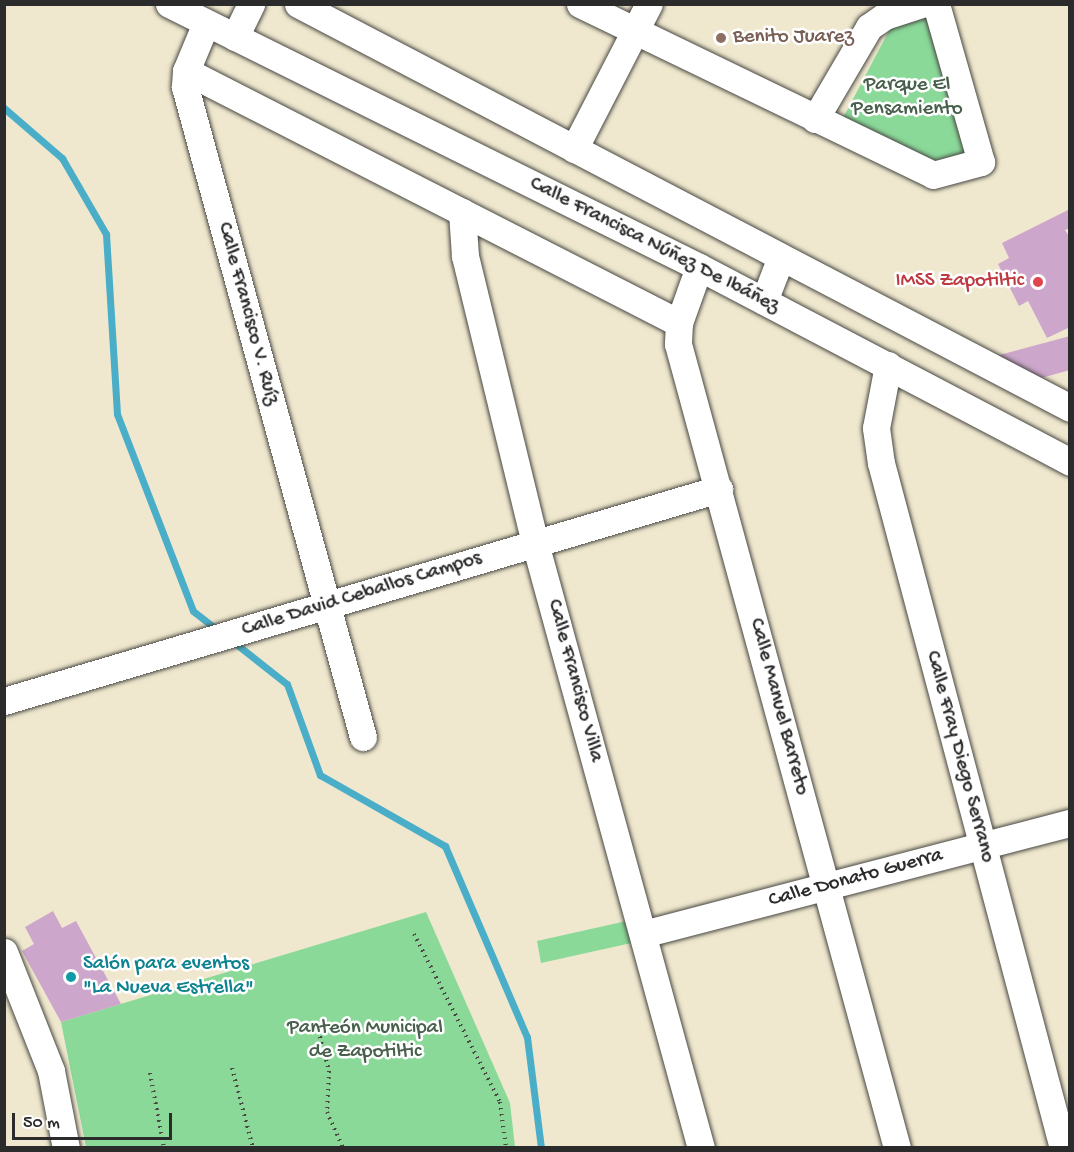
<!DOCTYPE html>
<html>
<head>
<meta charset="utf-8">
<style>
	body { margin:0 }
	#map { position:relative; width:1074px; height:1152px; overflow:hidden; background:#efe8ce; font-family:"Gochi Hand",sans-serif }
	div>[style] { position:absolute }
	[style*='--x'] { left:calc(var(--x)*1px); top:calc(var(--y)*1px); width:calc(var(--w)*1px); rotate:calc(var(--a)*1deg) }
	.green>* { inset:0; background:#8ad999 }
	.stream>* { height:7px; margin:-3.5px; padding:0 3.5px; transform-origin:3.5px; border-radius:3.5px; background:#4aaec9 }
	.building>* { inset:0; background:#cda6cc }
	.path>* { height:4px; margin-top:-2px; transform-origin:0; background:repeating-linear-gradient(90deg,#484743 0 1.5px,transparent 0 6px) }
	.roads { filter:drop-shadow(0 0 2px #484743) drop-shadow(0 0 2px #484743) }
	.minor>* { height:27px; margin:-13.5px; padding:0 13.5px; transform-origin:13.5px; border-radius:13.5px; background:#fff }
	.dots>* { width:16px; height:16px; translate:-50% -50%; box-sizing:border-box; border:3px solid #fff; border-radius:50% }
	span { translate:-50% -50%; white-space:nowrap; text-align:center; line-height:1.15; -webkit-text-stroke:5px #fff; paint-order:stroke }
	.education-label { font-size:21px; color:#785e54 }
	.left { translate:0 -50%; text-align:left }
	.park-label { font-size:21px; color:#485f4c }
	.street-label { font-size:21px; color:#2b2b2b }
	.health-label { font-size:21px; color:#be3a42 }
	.right { translate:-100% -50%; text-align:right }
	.culture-label { font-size:21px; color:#0d838f }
	.frame { position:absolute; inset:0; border:6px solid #2b2b2b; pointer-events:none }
	.scale { position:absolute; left:12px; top:1113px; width:160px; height:27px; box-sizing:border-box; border:3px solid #2b2b2b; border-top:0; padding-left:8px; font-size:18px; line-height:21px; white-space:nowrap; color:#2b2b2b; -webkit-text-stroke:4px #fff; paint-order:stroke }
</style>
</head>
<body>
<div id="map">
	<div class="green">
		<div style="clip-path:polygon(931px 14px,973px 154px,933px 165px,843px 118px,891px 27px)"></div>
		<div style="clip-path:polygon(426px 912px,510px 1103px,515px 1147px,86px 1147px,61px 1022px)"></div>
		<div style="clip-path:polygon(631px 920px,636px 942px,541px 963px,537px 941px)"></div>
	</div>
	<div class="stream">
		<div style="--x:4;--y:108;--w:77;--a:40.8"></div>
		<div style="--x:62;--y:158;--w:88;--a:59.9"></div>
		<div style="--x:106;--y:234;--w:180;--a:86.5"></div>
		<div style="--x:117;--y:414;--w:211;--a:68.9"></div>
		<div style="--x:193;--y:611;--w:31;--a:38"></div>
		<div style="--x:231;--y:640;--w:71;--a:38.2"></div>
		<div style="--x:287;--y:684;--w:97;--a:70.1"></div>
		<div style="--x:320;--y:775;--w:144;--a:29.6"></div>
		<div style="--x:445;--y:846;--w:208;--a:66.8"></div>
		<div style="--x:527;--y:1037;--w:112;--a:82.8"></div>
	</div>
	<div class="building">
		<div style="clip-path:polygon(1070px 209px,1070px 228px,1065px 230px,1070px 238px,1070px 327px,1047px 338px,1028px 301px,1019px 306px,998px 264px,1009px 258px,1002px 243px)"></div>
		<div style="clip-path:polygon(1070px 336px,1070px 370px,1034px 380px,992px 357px)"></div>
		<div style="clip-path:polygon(53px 911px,62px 928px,76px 921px,121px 1004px,61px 1022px,22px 951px,34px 944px,25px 927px)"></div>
	</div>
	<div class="path">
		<div style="--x:414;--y:934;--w:189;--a:62.9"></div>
		<div style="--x:500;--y:1102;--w:46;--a:82.6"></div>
		<div style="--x:317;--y:1025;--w:48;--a:75.4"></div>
		<div style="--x:329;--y:1071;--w:41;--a:92.8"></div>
		<div style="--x:327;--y:1112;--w:39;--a:66"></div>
		<div style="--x:232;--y:1068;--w:83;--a:75.3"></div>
		<div style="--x:150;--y:1073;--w:76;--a:79.4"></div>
	</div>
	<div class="roads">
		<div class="minor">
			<div style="--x:169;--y:4;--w:592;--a:26.39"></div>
			<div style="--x:699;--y:267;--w:419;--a:27.7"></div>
			<div style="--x:298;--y:4;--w:871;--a:27.62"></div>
			<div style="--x:580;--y:4;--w:392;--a:25.8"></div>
			<div style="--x:933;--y:175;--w:50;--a:-15.2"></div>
			<div style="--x:981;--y:162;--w:164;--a:-105.9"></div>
			<div style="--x:206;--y:23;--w:52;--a:112.6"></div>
			<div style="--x:186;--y:71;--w:16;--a:94"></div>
			<div style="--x:185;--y:87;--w:674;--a:74.69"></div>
			<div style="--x:235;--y:37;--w:37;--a:-64"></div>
			<div style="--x:186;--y:71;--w:554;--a:27.07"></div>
			<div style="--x:815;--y:119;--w:107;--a:-59.6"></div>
			<div style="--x:869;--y:27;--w:19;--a:-35"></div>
			<div style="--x:885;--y:16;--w:38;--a:-18"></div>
			<div style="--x:574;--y:149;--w:163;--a:-62.7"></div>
			<div style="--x:462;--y:212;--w:44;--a:86.1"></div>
			<div style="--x:465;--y:256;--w:295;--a:76.3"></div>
			<div style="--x:535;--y:543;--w:627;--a:74.66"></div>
			<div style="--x:699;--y:267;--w:59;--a:109.7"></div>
			<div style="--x:679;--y:323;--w:21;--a:93"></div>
			<div style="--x:678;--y:344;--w:833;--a:74.76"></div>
			<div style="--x:764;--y:301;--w:47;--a:-68.9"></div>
			<div style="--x:888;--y:365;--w:64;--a:100.8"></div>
			<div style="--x:876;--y:428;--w:35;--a:82"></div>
			<div style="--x:881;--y:463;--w:709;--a:75.12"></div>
			<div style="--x:4;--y:701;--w:746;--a:-16.52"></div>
			<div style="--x:643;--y:934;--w:441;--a:-14.6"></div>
			<div style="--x:4;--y:952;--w:128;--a:68.4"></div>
			<div style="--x:51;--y:1071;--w:78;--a:79"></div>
		</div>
	</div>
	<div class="dots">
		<div style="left:721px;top:38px;background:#8d6e63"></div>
		<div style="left:1038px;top:282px;background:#e0444e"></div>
		<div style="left:71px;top:977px;background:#0f9aa8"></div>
	</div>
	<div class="education-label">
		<span class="left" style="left:733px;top:38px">Benito Juarez</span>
	</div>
	<div class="park-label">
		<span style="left:907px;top:98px">Parque El<br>Pensamiento</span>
		<span style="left:365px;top:1041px">Panteón Municipal<br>de Zapotiltic</span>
	</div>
	<div class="street-label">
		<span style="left:654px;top:246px;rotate:27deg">Calle Francisca Núñez De Ibáñez</span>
		<span style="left:247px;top:314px;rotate:75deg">Calle Francisco V. Ruíz</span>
		<span style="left:362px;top:595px;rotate:-17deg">Calle David Ceballos Campos</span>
		<span style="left:574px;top:681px;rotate:75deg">Calle Francisco Villa</span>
		<span style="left:778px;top:707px;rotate:75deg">Calle Manuel Barreto</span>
		<span style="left:959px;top:757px;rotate:75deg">Calle Fray Diego Serrano</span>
		<span style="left:856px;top:879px;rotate:-15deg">Calle Donato Guerra</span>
	</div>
	<div class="health-label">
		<span class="right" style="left:1024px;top:282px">IMSS Zapotiltic</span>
	</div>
	<div class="culture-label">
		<span class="left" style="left:83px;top:977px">Salón para eventos<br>"La Nueva Estrella"</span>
	</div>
	<div class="frame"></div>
	<div class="scale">50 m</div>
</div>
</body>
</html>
